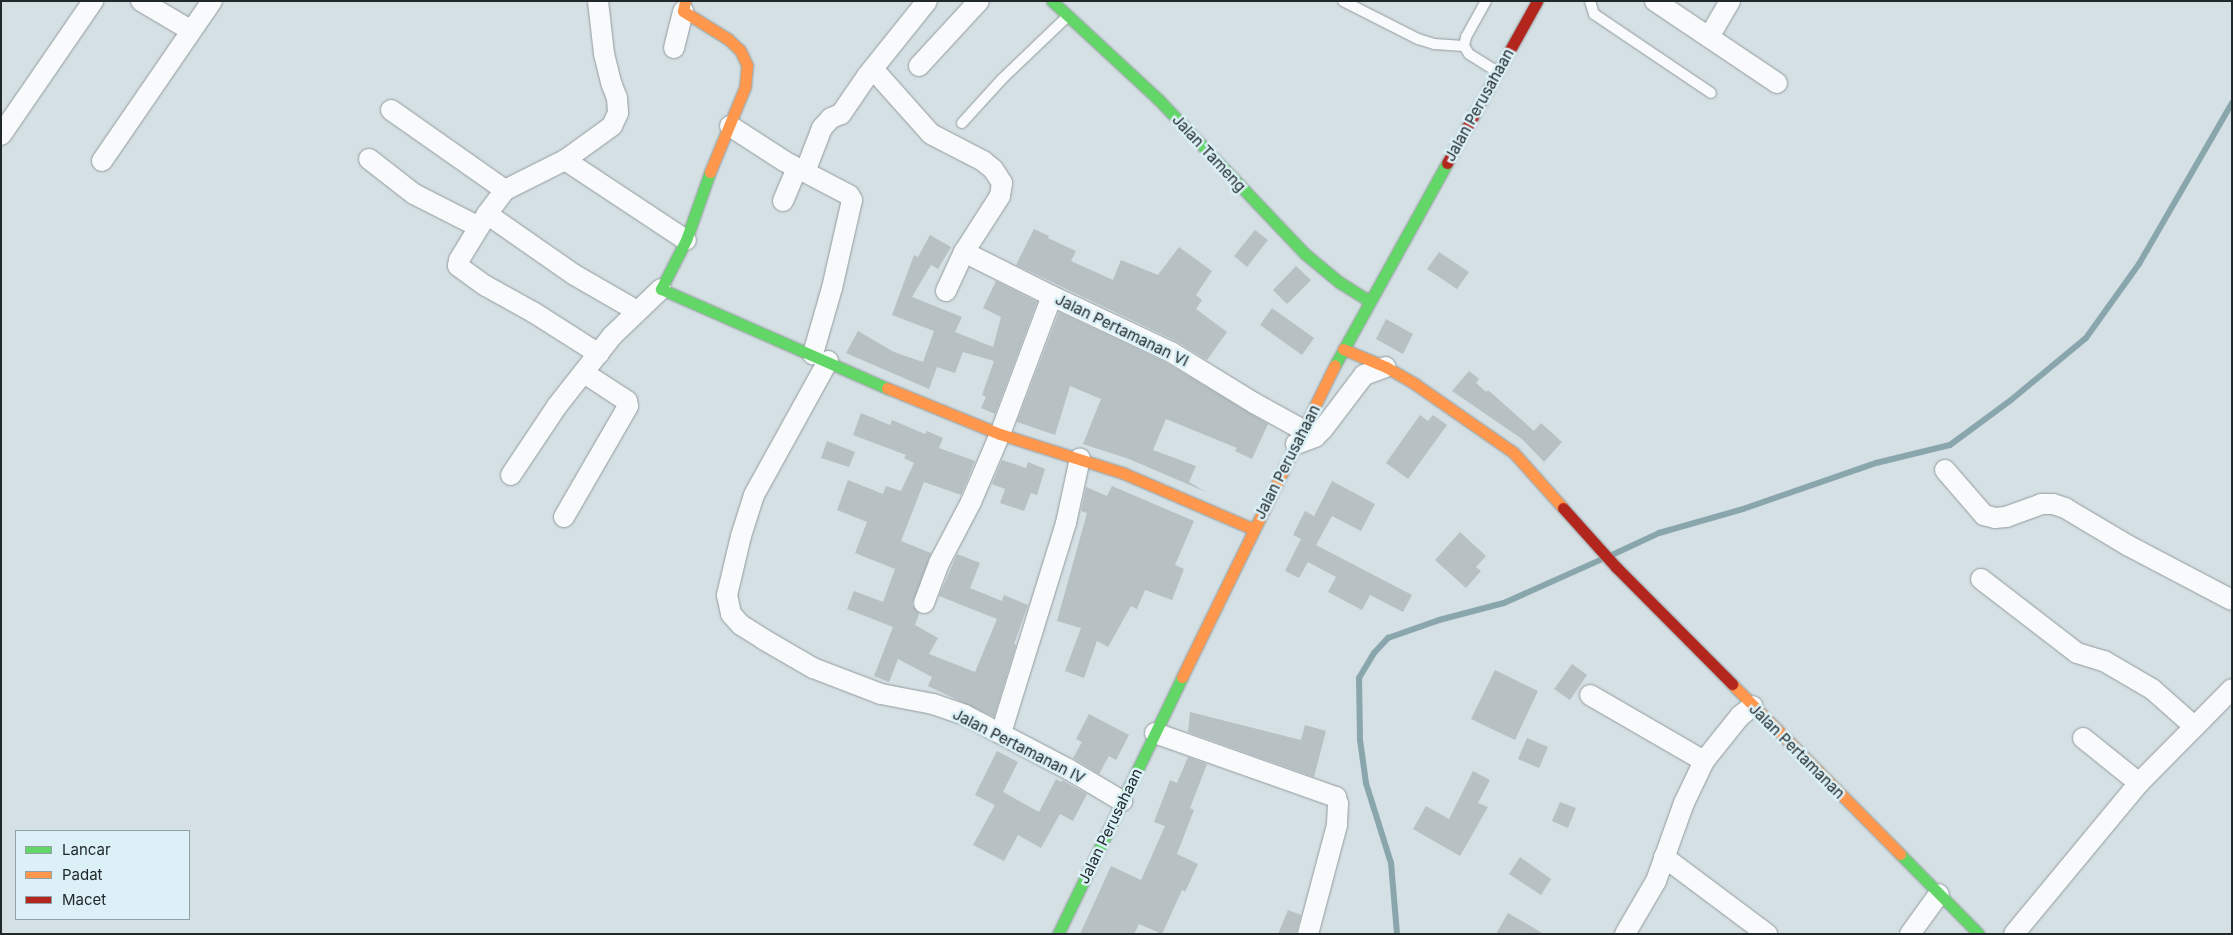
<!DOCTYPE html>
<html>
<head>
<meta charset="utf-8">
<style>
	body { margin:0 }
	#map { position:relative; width:2233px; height:935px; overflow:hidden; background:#d5e0e4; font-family:Inter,sans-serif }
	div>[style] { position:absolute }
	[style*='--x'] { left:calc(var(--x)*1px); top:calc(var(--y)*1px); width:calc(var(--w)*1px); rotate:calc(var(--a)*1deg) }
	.stream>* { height:6px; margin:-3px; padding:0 3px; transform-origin:3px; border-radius:3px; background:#8aa6ad }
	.building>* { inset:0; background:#b7c0c3 }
	.roads { filter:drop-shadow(0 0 1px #929b9e) drop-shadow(0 0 1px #929b9e) }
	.lane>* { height:10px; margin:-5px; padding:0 5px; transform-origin:5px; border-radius:5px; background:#f9fafb }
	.street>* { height:20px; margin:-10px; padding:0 10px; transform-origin:10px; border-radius:10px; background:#f9fafb }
	.fast>* { height:11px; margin:-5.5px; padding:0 5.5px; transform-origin:5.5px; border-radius:5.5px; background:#63d668 }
	.slow>* { height:11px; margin:-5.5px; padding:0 5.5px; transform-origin:5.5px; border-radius:5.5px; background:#ff974d }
	.jam>* { height:11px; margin:-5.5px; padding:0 5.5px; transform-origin:5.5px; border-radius:5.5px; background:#b3261e }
	span { translate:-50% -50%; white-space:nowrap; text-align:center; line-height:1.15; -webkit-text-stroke:5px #dcf1f7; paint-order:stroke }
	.street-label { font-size:15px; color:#20282a }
	.frame { position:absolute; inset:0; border:2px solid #20282a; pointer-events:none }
	.legend { position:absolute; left:15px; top:830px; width:175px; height:90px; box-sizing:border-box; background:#dcf1f7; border:1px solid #91a1a5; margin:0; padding:6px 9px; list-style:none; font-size:15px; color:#20282a }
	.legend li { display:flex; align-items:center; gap:10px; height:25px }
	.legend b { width:25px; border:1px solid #91a1a5 }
</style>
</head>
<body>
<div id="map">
	<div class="stream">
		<div style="--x:1614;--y:554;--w:50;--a:-25"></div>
		<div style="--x:1659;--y:533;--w:87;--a:-15.9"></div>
		<div style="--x:1743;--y:509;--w:141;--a:-19.1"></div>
		<div style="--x:1876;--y:463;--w:76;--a:-13.7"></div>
		<div style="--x:1950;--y:445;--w:76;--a:-36.4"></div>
		<div style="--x:2011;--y:400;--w:97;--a:-39.6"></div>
		<div style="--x:2086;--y:338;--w:91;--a:-54.4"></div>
		<div style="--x:2139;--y:264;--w:186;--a:-60"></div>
		<div style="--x:1397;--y:934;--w:71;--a:-94.8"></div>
		<div style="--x:1391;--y:863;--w:84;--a:-107.4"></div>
		<div style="--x:1366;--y:783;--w:43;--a:-97.9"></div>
		<div style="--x:1360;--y:740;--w:62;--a:-90.9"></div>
		<div style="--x:1359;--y:678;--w:29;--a:-59"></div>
		<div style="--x:1374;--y:653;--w:21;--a:-47"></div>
		<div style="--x:1388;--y:638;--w:54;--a:-19.4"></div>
		<div style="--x:1439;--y:620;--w:67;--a:-14.7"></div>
		<div style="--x:1504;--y:603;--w:105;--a:-24.1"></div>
	</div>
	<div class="building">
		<div style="clip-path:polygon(1034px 229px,1049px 236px,1048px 238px,1076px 251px,1071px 261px,1113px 280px,1121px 260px,1158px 275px,1179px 247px,1212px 271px,1196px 295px,1202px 300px,1196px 309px,1227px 332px,1207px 360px,1176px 341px,1016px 265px)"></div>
		<div style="clip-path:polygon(1255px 230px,1268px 240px,1247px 267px,1234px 256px)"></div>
		<div style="clip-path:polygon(930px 235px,951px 247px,938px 269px,931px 265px,912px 297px,962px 317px,955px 332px,993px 347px,1001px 317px,983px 308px,996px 281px,1037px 302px,995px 414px,981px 408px,986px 397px,982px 395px,994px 361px,963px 352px,955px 373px,937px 367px,929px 389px,846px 353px,858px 331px,894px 352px,923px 362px,934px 331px,892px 315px,914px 255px,918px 257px)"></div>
		<div style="clip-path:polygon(1439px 252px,1469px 272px,1457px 289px,1427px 269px)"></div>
		<div style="clip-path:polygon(1296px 266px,1311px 280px,1287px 304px,1273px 290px)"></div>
		<div style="clip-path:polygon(1272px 308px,1314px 338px,1302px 355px,1260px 325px)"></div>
		<div style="clip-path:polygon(1059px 312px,1165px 362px,1268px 424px,1252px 459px,1235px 451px,1237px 448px,1166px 419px,1153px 450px,1196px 466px,1189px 482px,1206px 492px,1129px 459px,1083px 444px,1101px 399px,1070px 386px,1055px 435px,1017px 422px)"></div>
		<div style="clip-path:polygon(1386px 319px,1413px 334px,1403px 354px,1376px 339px)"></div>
		<div style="clip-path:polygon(1469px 371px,1479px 379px,1476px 383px,1486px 392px,1488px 390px,1534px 431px,1541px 423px,1562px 442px,1544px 462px,1522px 439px,1452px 391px)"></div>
		<div style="clip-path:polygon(861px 413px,890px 425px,892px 420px,925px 434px,927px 431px,943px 438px,939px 448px,975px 461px,961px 495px,924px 482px,901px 541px,931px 553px,912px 604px,919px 614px,915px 625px,938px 638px,929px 654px,975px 672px,997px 619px,939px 596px,957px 554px,980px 563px,970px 588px,1002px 601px,1004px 595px,1028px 605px,1014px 644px,1016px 645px,994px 717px,928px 686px,932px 677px,898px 659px,889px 682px,874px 676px,893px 627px,847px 609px,854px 591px,883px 602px,895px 569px,855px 553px,867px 522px,837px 510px,848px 480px,883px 494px,886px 486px,901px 491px,914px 463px,904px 458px,906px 455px,853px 435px)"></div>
		<div style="clip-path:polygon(1420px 415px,1428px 421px,1433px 415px,1447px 425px,1408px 479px,1386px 463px)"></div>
		<div style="clip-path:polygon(827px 441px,855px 452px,849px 467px,821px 458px)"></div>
		<div style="clip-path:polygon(1002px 460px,1026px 468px,1028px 462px,1045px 469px,1037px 495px,1031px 493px,1024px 511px,1000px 503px,1005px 489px,992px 484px)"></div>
		<div style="clip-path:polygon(1332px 481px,1375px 504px,1361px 531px,1332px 516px,1316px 545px,1412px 595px,1403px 612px,1370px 595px,1362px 610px,1328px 592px,1336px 577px,1308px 562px,1299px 578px,1285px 571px,1301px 539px,1293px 535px,1305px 511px,1314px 516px)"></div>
		<div style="clip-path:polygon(1112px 486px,1194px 521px,1175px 565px,1184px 569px,1172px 600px,1145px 590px,1137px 609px,1131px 606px,1108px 647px,1097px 641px,1084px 678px,1065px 671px,1081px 628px,1057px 621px,1087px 513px,1081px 511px,1086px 487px,1107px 496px)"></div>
		<div style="clip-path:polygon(1460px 532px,1486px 556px,1476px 567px,1481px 571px,1466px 588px,1435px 560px)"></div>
		<div style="clip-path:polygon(1572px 664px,1587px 675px,1570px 700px,1554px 689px)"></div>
		<div style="clip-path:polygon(1495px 670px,1538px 691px,1515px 740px,1471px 719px)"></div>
		<div style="clip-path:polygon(1190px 712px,1301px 740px,1305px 725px,1326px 731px,1314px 777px,1188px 732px)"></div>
		<div style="clip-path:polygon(1089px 714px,1129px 735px,1116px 760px,1109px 756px,1099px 774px,1073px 758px,1082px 742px,1076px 739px)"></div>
		<div style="clip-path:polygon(1527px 738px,1548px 747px,1539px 768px,1518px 759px)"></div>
		<div style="clip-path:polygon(997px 751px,1018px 762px,1003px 792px,1039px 812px,1056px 779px,1061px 782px,1062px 780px,1087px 794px,1073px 821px,1060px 814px,1041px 848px,1018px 835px,1004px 861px,973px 845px,995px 805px,975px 795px)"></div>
		<div style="clip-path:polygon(1188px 757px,1207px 764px,1190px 808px,1194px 810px,1177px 854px,1198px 864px,1185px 892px,1182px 890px,1162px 934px,1139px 924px,1134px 934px,1080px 934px,1111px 866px,1141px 880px,1165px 826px,1154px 822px,1170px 780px,1177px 783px)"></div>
		<div style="clip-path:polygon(1473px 771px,1490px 780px,1478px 803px,1488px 807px,1460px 856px,1413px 829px,1426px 806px,1449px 819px)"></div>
		<div style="clip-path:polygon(1560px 802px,1576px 808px,1568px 828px,1552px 821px)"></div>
		<div style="clip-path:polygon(1520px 857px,1551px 879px,1541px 895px,1509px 874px)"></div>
		<div style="clip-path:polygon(1288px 910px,1301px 915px,1296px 934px,1278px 934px)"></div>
		<div style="clip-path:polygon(1508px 913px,1544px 934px,1496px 934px)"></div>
	</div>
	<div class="roads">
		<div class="lane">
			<div style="--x:1343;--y:1;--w:84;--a:26.9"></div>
			<div style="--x:1418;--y:39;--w:17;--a:17"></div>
			<div style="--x:1434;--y:44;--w:30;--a:4"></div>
			<div style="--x:1486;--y:1;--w:41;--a:119.1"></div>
			<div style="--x:1466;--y:37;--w:9;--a:103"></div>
			<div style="--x:1464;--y:46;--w:9;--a:58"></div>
			<div style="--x:1469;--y:54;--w:32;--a:32"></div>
			<div style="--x:1590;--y:1;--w:14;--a:73"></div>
			<div style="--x:1594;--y:14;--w:141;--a:34"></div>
			<div style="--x:962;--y:123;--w:59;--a:-47.7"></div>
			<div style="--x:1002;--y:79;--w:91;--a:-43.7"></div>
		</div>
		<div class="street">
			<div style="--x:141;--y:1;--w:57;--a:30.6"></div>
			<div style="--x:598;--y:1;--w:53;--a:83.5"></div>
			<div style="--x:604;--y:54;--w:32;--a:76"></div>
			<div style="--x:612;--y:85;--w:14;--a:69"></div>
			<div style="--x:617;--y:98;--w:15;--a:86"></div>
			<div style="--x:618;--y:113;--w:14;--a:115"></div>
			<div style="--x:612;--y:126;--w:58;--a:144.1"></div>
			<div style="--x:565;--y:160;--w:67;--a:153.4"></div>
			<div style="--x:505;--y:190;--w:30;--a:127"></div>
			<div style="--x:487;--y:214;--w:54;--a:121.3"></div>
			<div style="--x:459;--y:260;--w:6;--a:99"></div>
			<div style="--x:458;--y:266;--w:34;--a:36"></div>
			<div style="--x:486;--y:286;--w:54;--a:29"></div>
			<div style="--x:533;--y:312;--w:78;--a:32.5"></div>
			<div style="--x:1655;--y:1;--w:147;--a:33.9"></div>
			<div style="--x:1709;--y:37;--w:42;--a:-59.7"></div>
			<div style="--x:674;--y:48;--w:38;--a:-76"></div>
			<div style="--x:919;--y:66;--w:88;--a:-47.3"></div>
			<div style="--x:873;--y:69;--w:87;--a:48.3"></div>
			<div style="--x:931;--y:134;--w:59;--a:27.4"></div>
			<div style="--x:983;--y:161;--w:13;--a:39"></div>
			<div style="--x:993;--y:169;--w:17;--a:57"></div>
			<div style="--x:1002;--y:183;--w:13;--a:99"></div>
			<div style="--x:1000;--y:196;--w:67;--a:122.7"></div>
			<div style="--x:964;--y:252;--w:43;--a:114.8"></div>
			<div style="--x:391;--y:110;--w:139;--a:35.1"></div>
			<div style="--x:730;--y:126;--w:64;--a:32.9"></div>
			<div style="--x:784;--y:161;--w:73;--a:27.6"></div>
			<div style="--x:849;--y:195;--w:6;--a:59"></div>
			<div style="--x:852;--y:200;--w:90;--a:102.8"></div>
			<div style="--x:832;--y:288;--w:69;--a:106.1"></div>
			<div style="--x:1;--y:135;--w:163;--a:-55.5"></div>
			<div style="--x:369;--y:159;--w:57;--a:37.9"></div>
			<div style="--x:414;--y:194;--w:73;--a:26.9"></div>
			<div style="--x:565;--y:160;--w:145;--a:33.5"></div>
			<div style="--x:102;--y:161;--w:194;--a:-55.5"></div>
			<div style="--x:805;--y:172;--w:47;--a:-68.9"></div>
			<div style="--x:822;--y:128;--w:13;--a:-48"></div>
			<div style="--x:831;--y:118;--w:11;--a:-22"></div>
			<div style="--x:841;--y:114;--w:46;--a:-55.6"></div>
			<div style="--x:867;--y:76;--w:96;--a:-51.3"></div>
			<div style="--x:783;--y:201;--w:36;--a:-67"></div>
			<div style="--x:487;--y:214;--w:105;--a:34.9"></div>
			<div style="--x:573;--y:274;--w:74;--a:30"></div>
			<div style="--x:964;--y:252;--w:98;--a:26.6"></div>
			<div style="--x:1052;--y:296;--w:132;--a:25.2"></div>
			<div style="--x:1171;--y:352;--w:97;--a:31.6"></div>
			<div style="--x:1254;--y:403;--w:56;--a:28.9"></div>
			<div style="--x:828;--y:361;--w:153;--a:118.9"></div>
			<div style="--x:754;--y:495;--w:43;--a:107.6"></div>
			<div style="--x:741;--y:536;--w:61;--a:103.3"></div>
			<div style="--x:727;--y:595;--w:19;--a:78"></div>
			<div style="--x:731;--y:614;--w:15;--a:48"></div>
			<div style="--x:741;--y:625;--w:26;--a:32"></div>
			<div style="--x:763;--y:639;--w:58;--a:30.1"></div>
			<div style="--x:813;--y:668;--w:73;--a:20.9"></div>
			<div style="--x:881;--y:694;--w:53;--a:10.9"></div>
			<div style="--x:933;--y:704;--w:34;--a:19"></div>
			<div style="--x:965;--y:715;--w:116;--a:27.7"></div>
			<div style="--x:1068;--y:769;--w:63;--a:30.7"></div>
			<div style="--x:1296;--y:444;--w:20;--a:-20"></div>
			<div style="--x:1315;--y:437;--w:11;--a:-45"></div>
			<div style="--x:1323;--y:429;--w:68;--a:-52.8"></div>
			<div style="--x:1364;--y:375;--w:23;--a:-20"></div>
			<div style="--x:1945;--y:470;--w:60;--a:49.1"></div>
			<div style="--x:1984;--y:515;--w:11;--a:15"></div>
			<div style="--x:1995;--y:518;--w:11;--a:-5"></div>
			<div style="--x:2006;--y:517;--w:37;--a:-20"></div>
			<div style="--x:2041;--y:504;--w:12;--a:0"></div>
			<div style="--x:2053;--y:504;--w:13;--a:18"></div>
			<div style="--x:2065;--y:508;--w:74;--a:30.7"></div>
			<div style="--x:2129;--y:546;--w:116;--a:27.7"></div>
			<div style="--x:511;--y:475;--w:83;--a:-56.3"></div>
			<div style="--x:557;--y:406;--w:89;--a:-51.8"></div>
			<div style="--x:612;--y:336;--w:68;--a:-43.8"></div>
			<div style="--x:564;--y:517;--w:128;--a:-60"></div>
			<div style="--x:628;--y:406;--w:5;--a:-101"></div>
			<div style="--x:627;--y:401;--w:51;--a:-146.9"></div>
			<div style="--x:1981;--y:579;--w:121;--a:37.6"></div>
			<div style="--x:2077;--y:653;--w:28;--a:17"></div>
			<div style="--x:2104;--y:661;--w:56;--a:30.3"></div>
			<div style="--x:2152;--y:689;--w:57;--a:41.5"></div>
			<div style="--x:924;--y:603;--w:43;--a:-69.4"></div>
			<div style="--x:939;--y:563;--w:69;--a:-62.3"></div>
			<div style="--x:971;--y:502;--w:74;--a:-66.9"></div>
			<div style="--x:1000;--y:434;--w:147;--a:-69.4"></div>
			<div style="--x:1590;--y:695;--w:132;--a:30.1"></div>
			<div style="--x:1001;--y:733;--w:220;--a:-72.8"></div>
			<div style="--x:1066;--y:523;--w:66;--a:-77.8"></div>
			<div style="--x:1155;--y:733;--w:192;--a:19.5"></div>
			<div style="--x:1336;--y:797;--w:7;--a:74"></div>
			<div style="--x:1338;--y:804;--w:21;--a:93"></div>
			<div style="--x:1337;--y:825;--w:113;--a:104.9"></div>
			<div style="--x:2083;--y:738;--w:72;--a:38.8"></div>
			<div style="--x:1664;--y:857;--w:129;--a:36.8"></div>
			<div style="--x:1625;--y:934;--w:61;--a:-59.7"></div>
			<div style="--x:1656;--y:881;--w:83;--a:-70.3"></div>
			<div style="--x:1684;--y:803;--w:47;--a:-64.5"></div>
			<div style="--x:1704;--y:761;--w:58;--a:-51.3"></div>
			<div style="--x:1740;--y:716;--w:16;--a:-38"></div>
			<div style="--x:1910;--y:934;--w:49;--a:-54.1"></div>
			<div style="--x:2014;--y:934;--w:196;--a:-50.4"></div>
			<div style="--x:2139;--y:783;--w:132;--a:-45.3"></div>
		</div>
		<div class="fast">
			<div style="--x:1052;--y:1;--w:144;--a:42.8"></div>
			<div style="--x:1158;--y:99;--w:212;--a:46.5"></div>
			<div style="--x:1304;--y:253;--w:45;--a:39.6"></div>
			<div style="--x:1339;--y:282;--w:36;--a:32"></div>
			<div style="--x:710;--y:172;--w:72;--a:109.4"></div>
			<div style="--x:686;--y:240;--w:55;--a:117"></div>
			<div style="--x:661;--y:289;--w:247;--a:23.7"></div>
			<div style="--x:1335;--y:365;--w:231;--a:-61"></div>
			<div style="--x:1900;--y:854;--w:112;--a:45.4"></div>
			<div style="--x:1058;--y:934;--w:285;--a:-64.2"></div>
		</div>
		<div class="slow">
			<div style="--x:685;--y:1;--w:10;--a:101"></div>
			<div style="--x:683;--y:11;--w:53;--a:31.9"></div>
			<div style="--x:728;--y:39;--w:16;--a:43"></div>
			<div style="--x:740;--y:50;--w:17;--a:65"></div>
			<div style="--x:747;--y:65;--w:22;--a:95"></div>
			<div style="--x:745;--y:87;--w:92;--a:112.4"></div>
			<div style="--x:1343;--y:349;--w:47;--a:22.7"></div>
			<div style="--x:1386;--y:367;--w:34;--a:30"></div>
			<div style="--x:1415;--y:384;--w:119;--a:34.8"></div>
			<div style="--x:1513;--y:452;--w:75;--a:48.2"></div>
			<div style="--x:887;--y:388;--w:122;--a:22.2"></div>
			<div style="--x:1000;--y:434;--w:129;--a:17.6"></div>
			<div style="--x:1123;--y:473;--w:142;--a:23.3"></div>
			<div style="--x:1182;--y:677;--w:347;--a:-63.9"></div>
			<div style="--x:1732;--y:684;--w:239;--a:45.3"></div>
		</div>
		<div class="jam">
			<div style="--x:1447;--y:163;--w:185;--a:-60.9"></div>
			<div style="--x:1563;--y:508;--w:79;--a:48.1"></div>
			<div style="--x:1616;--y:567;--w:165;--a:45.2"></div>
		</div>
	</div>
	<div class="street-label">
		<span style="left:1479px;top:105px;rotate:-61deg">Jalan Perusahaan</span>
		<span style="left:1209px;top:153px;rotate:47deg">Jalan Tameng</span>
		<span style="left:1122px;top:330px;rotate:26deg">Jalan Pertamanan VI</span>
		<span style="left:1287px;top:462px;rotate:-63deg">Jalan Perusahaan</span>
		<span style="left:1019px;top:746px;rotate:27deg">Jalan Pertamanan IV</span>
		<span style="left:1797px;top:751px;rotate:45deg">Jalan Pertamanan</span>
		<span style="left:1110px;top:826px;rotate:-64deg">Jalan Perusahaan</span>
	</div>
	<div class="frame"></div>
	<ul class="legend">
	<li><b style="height:6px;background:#63d668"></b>Lancar</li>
	<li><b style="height:6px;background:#ff974d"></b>Padat</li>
	<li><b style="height:6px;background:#b3261e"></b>Macet</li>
	</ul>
</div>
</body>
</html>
